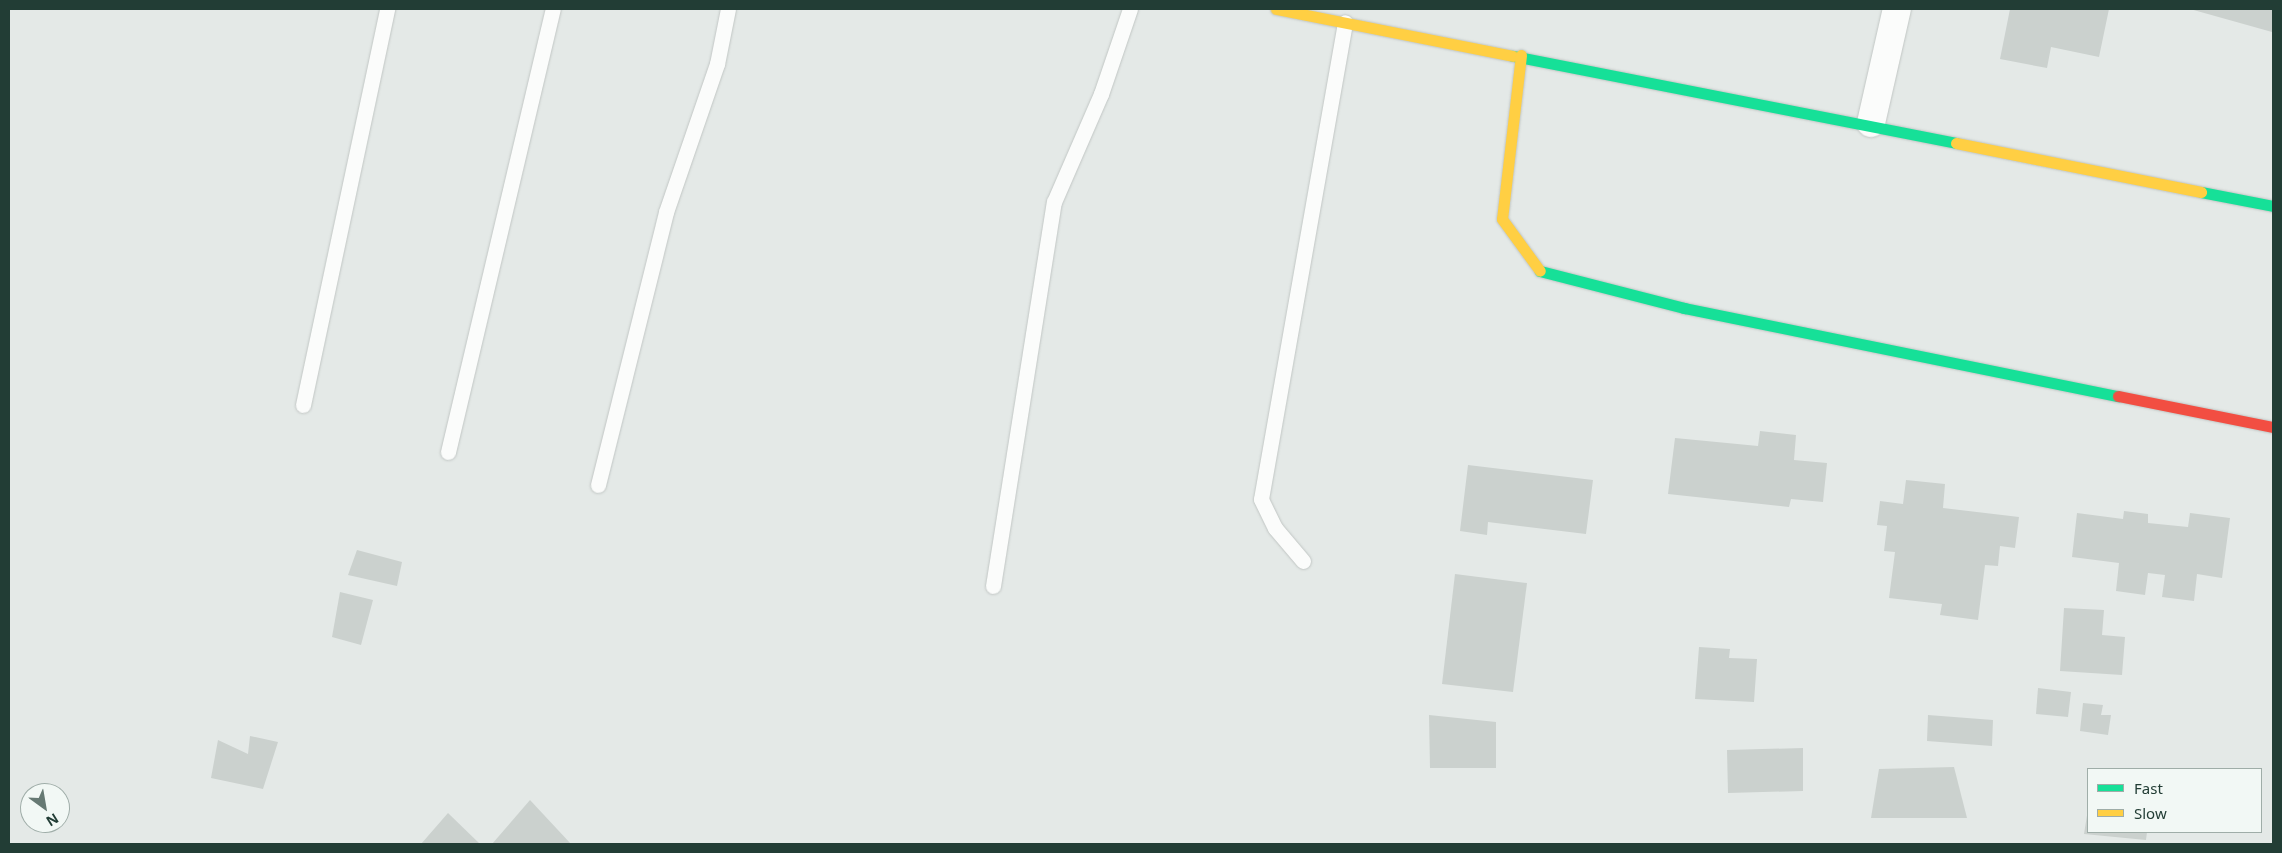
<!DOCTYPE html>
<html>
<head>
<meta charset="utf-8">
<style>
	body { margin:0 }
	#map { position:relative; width:2282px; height:853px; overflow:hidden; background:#e4e9e7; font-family:"Noto Sans",sans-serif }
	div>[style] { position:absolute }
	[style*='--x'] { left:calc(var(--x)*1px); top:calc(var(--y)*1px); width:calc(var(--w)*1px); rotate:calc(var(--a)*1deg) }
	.building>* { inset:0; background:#cbd1ce }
	.roads { filter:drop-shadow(0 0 1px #c1c6c4) drop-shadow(0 0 1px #c1c6c4) }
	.lane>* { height:15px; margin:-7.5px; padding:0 7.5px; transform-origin:7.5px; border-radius:7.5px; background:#fbfcfb }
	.street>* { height:28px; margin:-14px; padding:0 14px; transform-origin:14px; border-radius:14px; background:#fbfcfb }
	.fast>* { height:11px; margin:-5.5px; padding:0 5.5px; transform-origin:5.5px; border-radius:5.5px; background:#16e098 }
	.slow>* { height:11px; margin:-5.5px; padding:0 5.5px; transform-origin:5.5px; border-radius:5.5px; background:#ffcf43 }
	.jam>* { height:11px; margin:-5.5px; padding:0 5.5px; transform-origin:5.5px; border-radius:5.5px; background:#f24e42 }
	span { translate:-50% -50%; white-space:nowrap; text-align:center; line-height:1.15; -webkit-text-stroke:4px #f2f8f5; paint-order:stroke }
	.frame { position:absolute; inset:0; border:10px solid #223d35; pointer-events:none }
	.legend { position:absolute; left:2087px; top:768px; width:175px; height:65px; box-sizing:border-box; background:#f2f8f5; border:1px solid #9fada8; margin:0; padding:6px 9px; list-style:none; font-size:15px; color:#223d35 }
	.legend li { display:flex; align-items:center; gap:10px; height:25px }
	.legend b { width:25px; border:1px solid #9fada8 }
	.north { position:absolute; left:20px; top:783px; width:50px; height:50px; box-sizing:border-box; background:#f2f8f5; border:1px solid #9fada8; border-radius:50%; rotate:148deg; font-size:14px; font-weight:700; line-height:20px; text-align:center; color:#223d35 }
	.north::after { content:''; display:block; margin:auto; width:18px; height:22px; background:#667973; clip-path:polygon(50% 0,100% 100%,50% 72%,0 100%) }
</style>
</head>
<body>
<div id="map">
	<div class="building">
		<div style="clip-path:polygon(2010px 9px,2109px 9px,2099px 57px,2051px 47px,2047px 68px,2000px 59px)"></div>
		<div style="clip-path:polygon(2190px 9px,2273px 9px,2273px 28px,2272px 32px)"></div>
		<div style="clip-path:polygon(1760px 431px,1796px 435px,1794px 460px,1827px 463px,1823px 502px,1791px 499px,1789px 507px,1668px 494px,1675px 438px,1758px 446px)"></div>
		<div style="clip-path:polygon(1468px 465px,1593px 480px,1586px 534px,1488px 522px,1487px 535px,1460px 531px)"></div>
		<div style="clip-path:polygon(1906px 480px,1945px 484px,1943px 508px,2019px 517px,2015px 548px,2000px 546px,1998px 566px,1985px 565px,1978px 620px,1940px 615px,1942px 604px,1889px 598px,1895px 552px,1884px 551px,1887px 526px,1877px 525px,1880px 501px,1903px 504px)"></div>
		<div style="clip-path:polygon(2124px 511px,2148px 514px,2148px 523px,2188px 527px,2190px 513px,2230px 518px,2222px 578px,2197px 574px,2194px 601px,2162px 597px,2165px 575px,2148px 573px,2145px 595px,2116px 591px,2119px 563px,2072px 557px,2077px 513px,2123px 519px)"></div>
		<div style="clip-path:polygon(357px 550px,402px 562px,397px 586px,348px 575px)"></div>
		<div style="clip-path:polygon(1455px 574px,1527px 583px,1513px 692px,1442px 684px)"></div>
		<div style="clip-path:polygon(340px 592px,373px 600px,361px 645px,332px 637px)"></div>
		<div style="clip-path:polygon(2064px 608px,2104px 610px,2102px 635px,2125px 637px,2122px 675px,2060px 671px)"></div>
		<div style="clip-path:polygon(1699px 647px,1730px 649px,1729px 658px,1757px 659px,1754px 702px,1695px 699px)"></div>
		<div style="clip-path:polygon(2038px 688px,2071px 692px,2068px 717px,2036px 714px)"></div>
		<div style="clip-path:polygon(2083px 703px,2103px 705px,2101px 715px,2111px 715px,2108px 735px,2080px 731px)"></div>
		<div style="clip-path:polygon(1429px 715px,1496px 722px,1496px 768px,1430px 768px)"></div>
		<div style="clip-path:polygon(1928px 715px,1993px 720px,1992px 746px,1927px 741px)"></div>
		<div style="clip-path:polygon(250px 736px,278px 742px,263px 789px,211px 778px,218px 740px,248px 754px)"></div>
		<div style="clip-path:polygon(1803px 748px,1803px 791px,1728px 793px,1727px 750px)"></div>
		<div style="clip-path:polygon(1954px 767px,1967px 818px,1871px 818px,1879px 769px)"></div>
		<div style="clip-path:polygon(530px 800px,571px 844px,492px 844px)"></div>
		<div style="clip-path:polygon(2088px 809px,2088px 832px,2147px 832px,2146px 840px,2084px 834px)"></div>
		<div style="clip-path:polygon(448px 813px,480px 844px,421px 844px)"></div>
	</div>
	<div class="roads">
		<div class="lane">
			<div style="--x:303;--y:405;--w:405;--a:-78"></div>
			<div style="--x:448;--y:452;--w:455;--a:-76.7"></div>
			<div style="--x:598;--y:485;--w:281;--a:-76"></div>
			<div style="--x:666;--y:212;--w:157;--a:-71"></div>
			<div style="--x:717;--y:64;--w:56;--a:-78.7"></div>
			<div style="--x:1303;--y:561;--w:43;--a:-130.3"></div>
			<div style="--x:1275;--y:528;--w:32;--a:-116"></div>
			<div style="--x:1261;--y:499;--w:484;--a:-80"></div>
			<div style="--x:993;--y:586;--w:389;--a:-81"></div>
			<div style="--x:1054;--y:202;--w:118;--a:-66.5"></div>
			<div style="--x:1101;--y:94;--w:90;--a:-71.2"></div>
		</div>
		<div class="street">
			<div style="--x:1871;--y:123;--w:117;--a:-77.2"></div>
		</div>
		<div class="fast">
			<div style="--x:1513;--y:56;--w:451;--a:11.1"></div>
			<div style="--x:2201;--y:192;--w:73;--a:11"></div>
			<div style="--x:1540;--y:271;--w:149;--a:14.4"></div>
			<div style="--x:1684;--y:308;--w:443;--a:11.5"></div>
		</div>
		<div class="slow">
			<div style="--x:1276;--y:9;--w:242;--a:11.2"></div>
			<div style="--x:1521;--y:55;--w:165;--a:96.6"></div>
			<div style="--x:1502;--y:219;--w:64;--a:53.8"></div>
			<div style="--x:1956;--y:143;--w:250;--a:11.3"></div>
		</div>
		<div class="jam">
			<div style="--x:2118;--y:396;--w:158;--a:11.3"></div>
		</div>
	</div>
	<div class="frame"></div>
	<ul class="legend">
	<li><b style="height:6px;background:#16e098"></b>Fast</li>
	<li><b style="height:6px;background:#ffcf43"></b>Slow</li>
	</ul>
	<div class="north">N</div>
</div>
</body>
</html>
